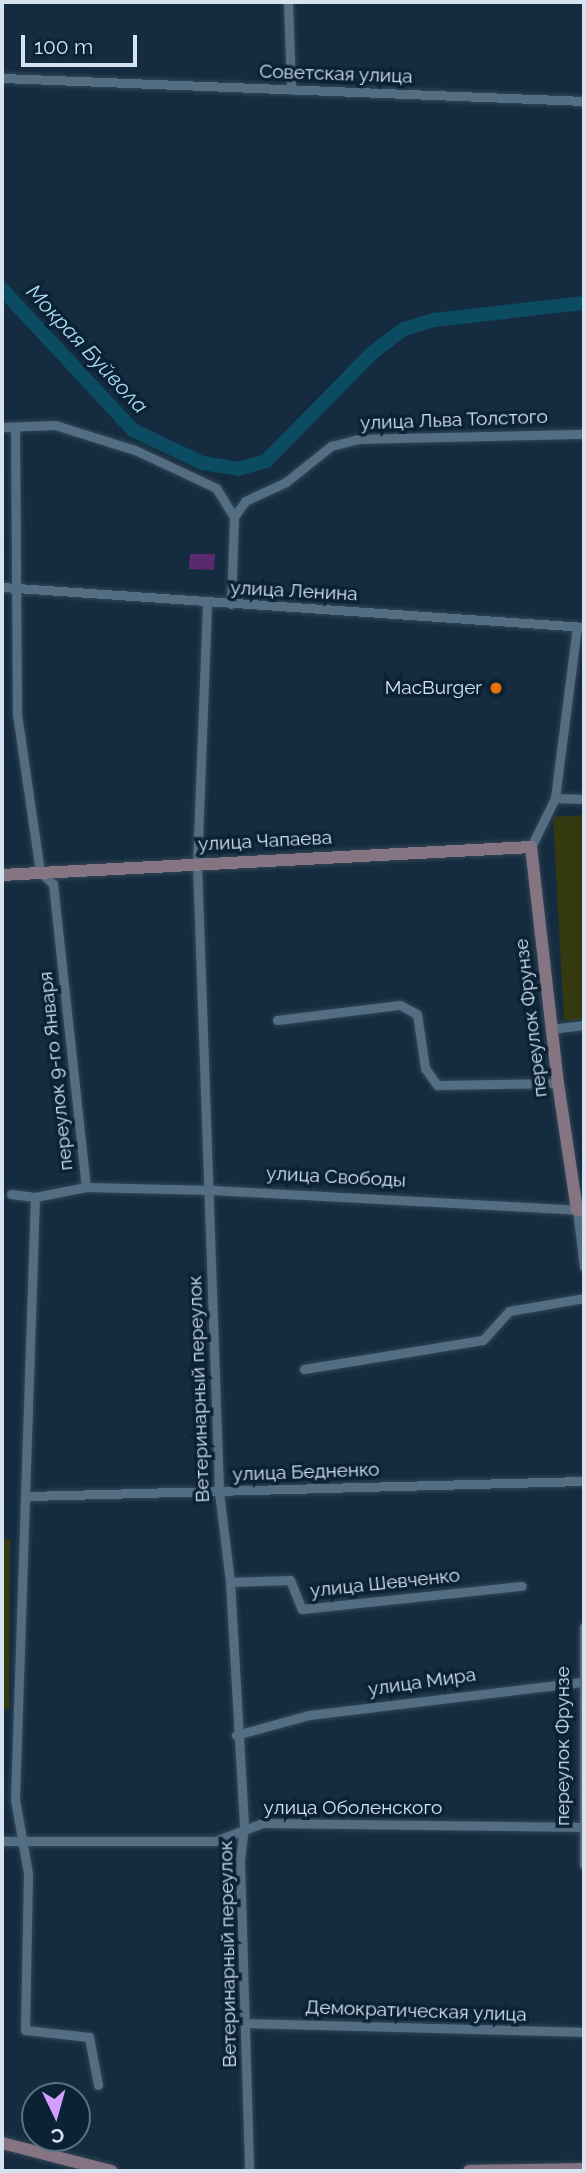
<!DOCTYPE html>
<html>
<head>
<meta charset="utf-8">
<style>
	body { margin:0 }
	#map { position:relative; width:586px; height:2173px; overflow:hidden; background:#152c40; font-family:Raleway,sans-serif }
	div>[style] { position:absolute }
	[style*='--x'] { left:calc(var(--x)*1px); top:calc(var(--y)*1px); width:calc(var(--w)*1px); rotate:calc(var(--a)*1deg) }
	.green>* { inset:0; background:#343910 }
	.river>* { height:14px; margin:-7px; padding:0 7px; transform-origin:7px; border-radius:7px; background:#0b4c62 }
	.building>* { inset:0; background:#592b6e }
	.roads { filter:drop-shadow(0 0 2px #334656) drop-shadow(0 0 2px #334656) }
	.minor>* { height:9px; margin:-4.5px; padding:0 4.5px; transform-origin:4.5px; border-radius:4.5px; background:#536d83 }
	.secondary>* { height:12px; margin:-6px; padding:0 6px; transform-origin:6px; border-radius:6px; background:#857481 }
	.dots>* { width:19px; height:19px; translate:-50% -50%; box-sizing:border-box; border:4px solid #0b2235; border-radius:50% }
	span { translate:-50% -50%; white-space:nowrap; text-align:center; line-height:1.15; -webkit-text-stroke:7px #0b2235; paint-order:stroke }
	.street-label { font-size:19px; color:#d5e3f0 }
	.poi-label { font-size:19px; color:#d5e3f0 }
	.right { translate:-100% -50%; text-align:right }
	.water-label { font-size:21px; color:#acddf3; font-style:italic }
	.frame { position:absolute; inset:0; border:4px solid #d5e3f0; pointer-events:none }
	.north { position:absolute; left:21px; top:2082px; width:70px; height:70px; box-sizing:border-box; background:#0b2235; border:2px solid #5c6f80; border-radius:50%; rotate:175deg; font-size:19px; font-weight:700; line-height:28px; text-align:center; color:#d5e3f0 }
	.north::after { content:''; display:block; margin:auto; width:24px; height:32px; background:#d29dfd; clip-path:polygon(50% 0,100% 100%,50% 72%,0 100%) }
	.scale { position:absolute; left:21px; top:35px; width:116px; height:32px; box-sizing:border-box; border:4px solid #d5e3f0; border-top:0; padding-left:9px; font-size:21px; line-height:24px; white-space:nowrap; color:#d5e3f0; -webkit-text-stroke:5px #0b2235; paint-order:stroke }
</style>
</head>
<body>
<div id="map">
	<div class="green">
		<div style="clip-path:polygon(584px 815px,584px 1019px,564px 1021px,553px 817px)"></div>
		<div style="clip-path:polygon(2px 1539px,10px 1539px,9px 1709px,2px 1709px)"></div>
	</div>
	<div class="river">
		<div style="--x:2;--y:289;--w:192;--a:47.1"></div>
		<div style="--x:133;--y:430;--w:76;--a:25.6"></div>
		<div style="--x:202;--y:463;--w:36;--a:9"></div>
		<div style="--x:238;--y:469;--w:29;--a:-16"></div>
		<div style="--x:266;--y:461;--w:151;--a:-45.5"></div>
		<div style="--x:372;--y:353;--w:40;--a:-37"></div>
		<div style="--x:404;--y:329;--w:31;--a:-17"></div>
		<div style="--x:434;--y:320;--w:151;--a:-6.5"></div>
	</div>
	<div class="building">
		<div style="clip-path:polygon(190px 554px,215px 554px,214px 570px,189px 569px)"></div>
	</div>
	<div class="roads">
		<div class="minor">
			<div style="--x:288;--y:2;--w:88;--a:88"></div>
			<div style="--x:2;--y:78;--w:582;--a:2.26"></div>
			<div style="--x:2;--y:427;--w:53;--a:-2.2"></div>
			<div style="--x:55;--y:425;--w:84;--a:17.4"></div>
			<div style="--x:135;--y:450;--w:89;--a:25.1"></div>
			<div style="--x:216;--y:488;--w:34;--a:58"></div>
			<div style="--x:15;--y:427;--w:287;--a:89.6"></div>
			<div style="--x:17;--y:714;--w:160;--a:81.7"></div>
			<div style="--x:40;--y:872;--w:18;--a:43"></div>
			<div style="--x:53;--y:884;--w:305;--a:83.8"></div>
			<div style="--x:2;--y:587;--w:583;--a:3.93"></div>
			<div style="--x:231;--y:604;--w:87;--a:-88"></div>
			<div style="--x:234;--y:517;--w:19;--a:-55"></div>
			<div style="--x:245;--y:501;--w:45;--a:-24.9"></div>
			<div style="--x:286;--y:482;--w:58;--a:-38.7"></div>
			<div style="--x:331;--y:446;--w:29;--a:-14"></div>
			<div style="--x:359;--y:439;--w:225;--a:-1.3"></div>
			<div style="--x:207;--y:605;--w:259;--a:92.2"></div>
			<div style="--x:197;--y:864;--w:628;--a:87.99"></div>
			<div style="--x:219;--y:1492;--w:91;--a:83"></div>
			<div style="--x:230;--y:1582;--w:245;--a:86.7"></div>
			<div style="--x:244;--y:1827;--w:35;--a:97"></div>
			<div style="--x:240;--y:1862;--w:309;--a:88.3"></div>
			<div style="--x:555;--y:798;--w:29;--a:2"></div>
			<div style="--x:531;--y:847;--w:55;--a:-63.9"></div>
			<div style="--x:555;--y:798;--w:172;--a:-82.7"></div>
			<div style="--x:277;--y:1020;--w:124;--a:-7"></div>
			<div style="--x:400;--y:1005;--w:19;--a:28"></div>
			<div style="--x:417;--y:1014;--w:55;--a:81.6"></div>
			<div style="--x:425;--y:1068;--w:21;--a:55"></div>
			<div style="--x:437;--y:1085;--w:121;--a:-0.9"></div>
			<div style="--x:551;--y:1029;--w:33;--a:-7"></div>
			<div style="--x:11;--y:1194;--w:24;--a:7"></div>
			<div style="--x:304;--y:1369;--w:181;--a:-9.2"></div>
			<div style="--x:483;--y:1340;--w:39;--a:-48"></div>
			<div style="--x:509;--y:1311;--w:76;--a:-9.8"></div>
			<div style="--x:29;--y:1496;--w:555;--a:-1.55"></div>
			<div style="--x:230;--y:1582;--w:60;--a:-1.9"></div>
			<div style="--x:290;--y:1580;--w:31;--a:68"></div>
			<div style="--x:302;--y:1609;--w:221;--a:-6"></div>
			<div style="--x:584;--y:1627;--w:238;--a:90"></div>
			<div style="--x:236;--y:1735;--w:76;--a:-15.3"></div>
			<div style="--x:309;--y:1715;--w:275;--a:-6.9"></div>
			<div style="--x:2;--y:1841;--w:213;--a:0"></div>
			<div style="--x:215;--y:1841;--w:51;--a:-20.6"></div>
			<div style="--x:263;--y:1823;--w:319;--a:0.7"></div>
			<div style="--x:247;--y:2023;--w:337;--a:1.5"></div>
			<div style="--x:98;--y:2085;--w:49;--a:-100.6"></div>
			<div style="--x:89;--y:2037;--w:64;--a:-173.8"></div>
			<div style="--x:25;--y:2030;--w:157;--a:-88.9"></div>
			<div style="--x:28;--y:1873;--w:75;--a:-100"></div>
			<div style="--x:15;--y:1799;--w:602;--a:-88.1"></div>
			<div style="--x:35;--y:1197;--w:52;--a:-11.1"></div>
			<div style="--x:86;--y:1187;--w:126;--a:1.4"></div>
			<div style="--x:212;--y:1190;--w:366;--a:3.1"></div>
			<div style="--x:577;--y:1210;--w:57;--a:83"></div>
		</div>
		<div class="secondary">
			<div style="--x:2;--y:875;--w:530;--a:-3.03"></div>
			<div style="--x:531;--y:847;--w:238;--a:83.5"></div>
			<div style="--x:558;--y:1083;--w:128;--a:81.5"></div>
			<div style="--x:577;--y:1210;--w:7;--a:8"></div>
			<div style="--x:2;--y:2143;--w:113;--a:14.4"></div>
			<div style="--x:469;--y:2171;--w:115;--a:-1"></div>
		</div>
	</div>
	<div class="dots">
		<div style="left:496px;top:688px;background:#e8710a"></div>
	</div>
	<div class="street-label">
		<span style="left:336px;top:74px;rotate:2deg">Советская улица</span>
		<span style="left:454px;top:420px;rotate:-2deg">улица Льва Толстого</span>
		<span style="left:294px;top:591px;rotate:3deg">улица Ленина</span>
		<span style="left:265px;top:841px;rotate:-3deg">улица Чапаева</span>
		<span style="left:531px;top:1018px;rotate:-97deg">переулок Фрунзе</span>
		<span style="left:56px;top:1071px;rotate:-96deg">переулок 9-го Января</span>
		<span style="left:336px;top:1177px;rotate:3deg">улица Свободы</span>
		<span style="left:199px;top:1389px;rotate:-92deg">Ветеринарный переулок</span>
		<span style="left:306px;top:1472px;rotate:-2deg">улица Бедненко</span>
		<span style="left:385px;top:1583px;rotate:-6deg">улица Шевченко</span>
		<span style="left:422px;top:1682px;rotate:-8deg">улица Мира</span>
		<span style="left:563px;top:1746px;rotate:-90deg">переулок Фрунзе</span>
		<span style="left:353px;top:1808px">улица Оболенского</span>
		<span style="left:228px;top:1954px;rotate:-91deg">Ветеринарный переулок</span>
		<span style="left:416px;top:2011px;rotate:2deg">Демократическая улица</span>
	</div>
	<div class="poi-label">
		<span class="right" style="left:482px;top:688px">MacBurger</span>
	</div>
	<div class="water-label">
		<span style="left:87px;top:349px;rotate:47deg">Мокрая Буйвола</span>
	</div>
	<div class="frame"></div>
	<div class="north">С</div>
	<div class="scale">100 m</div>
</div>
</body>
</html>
